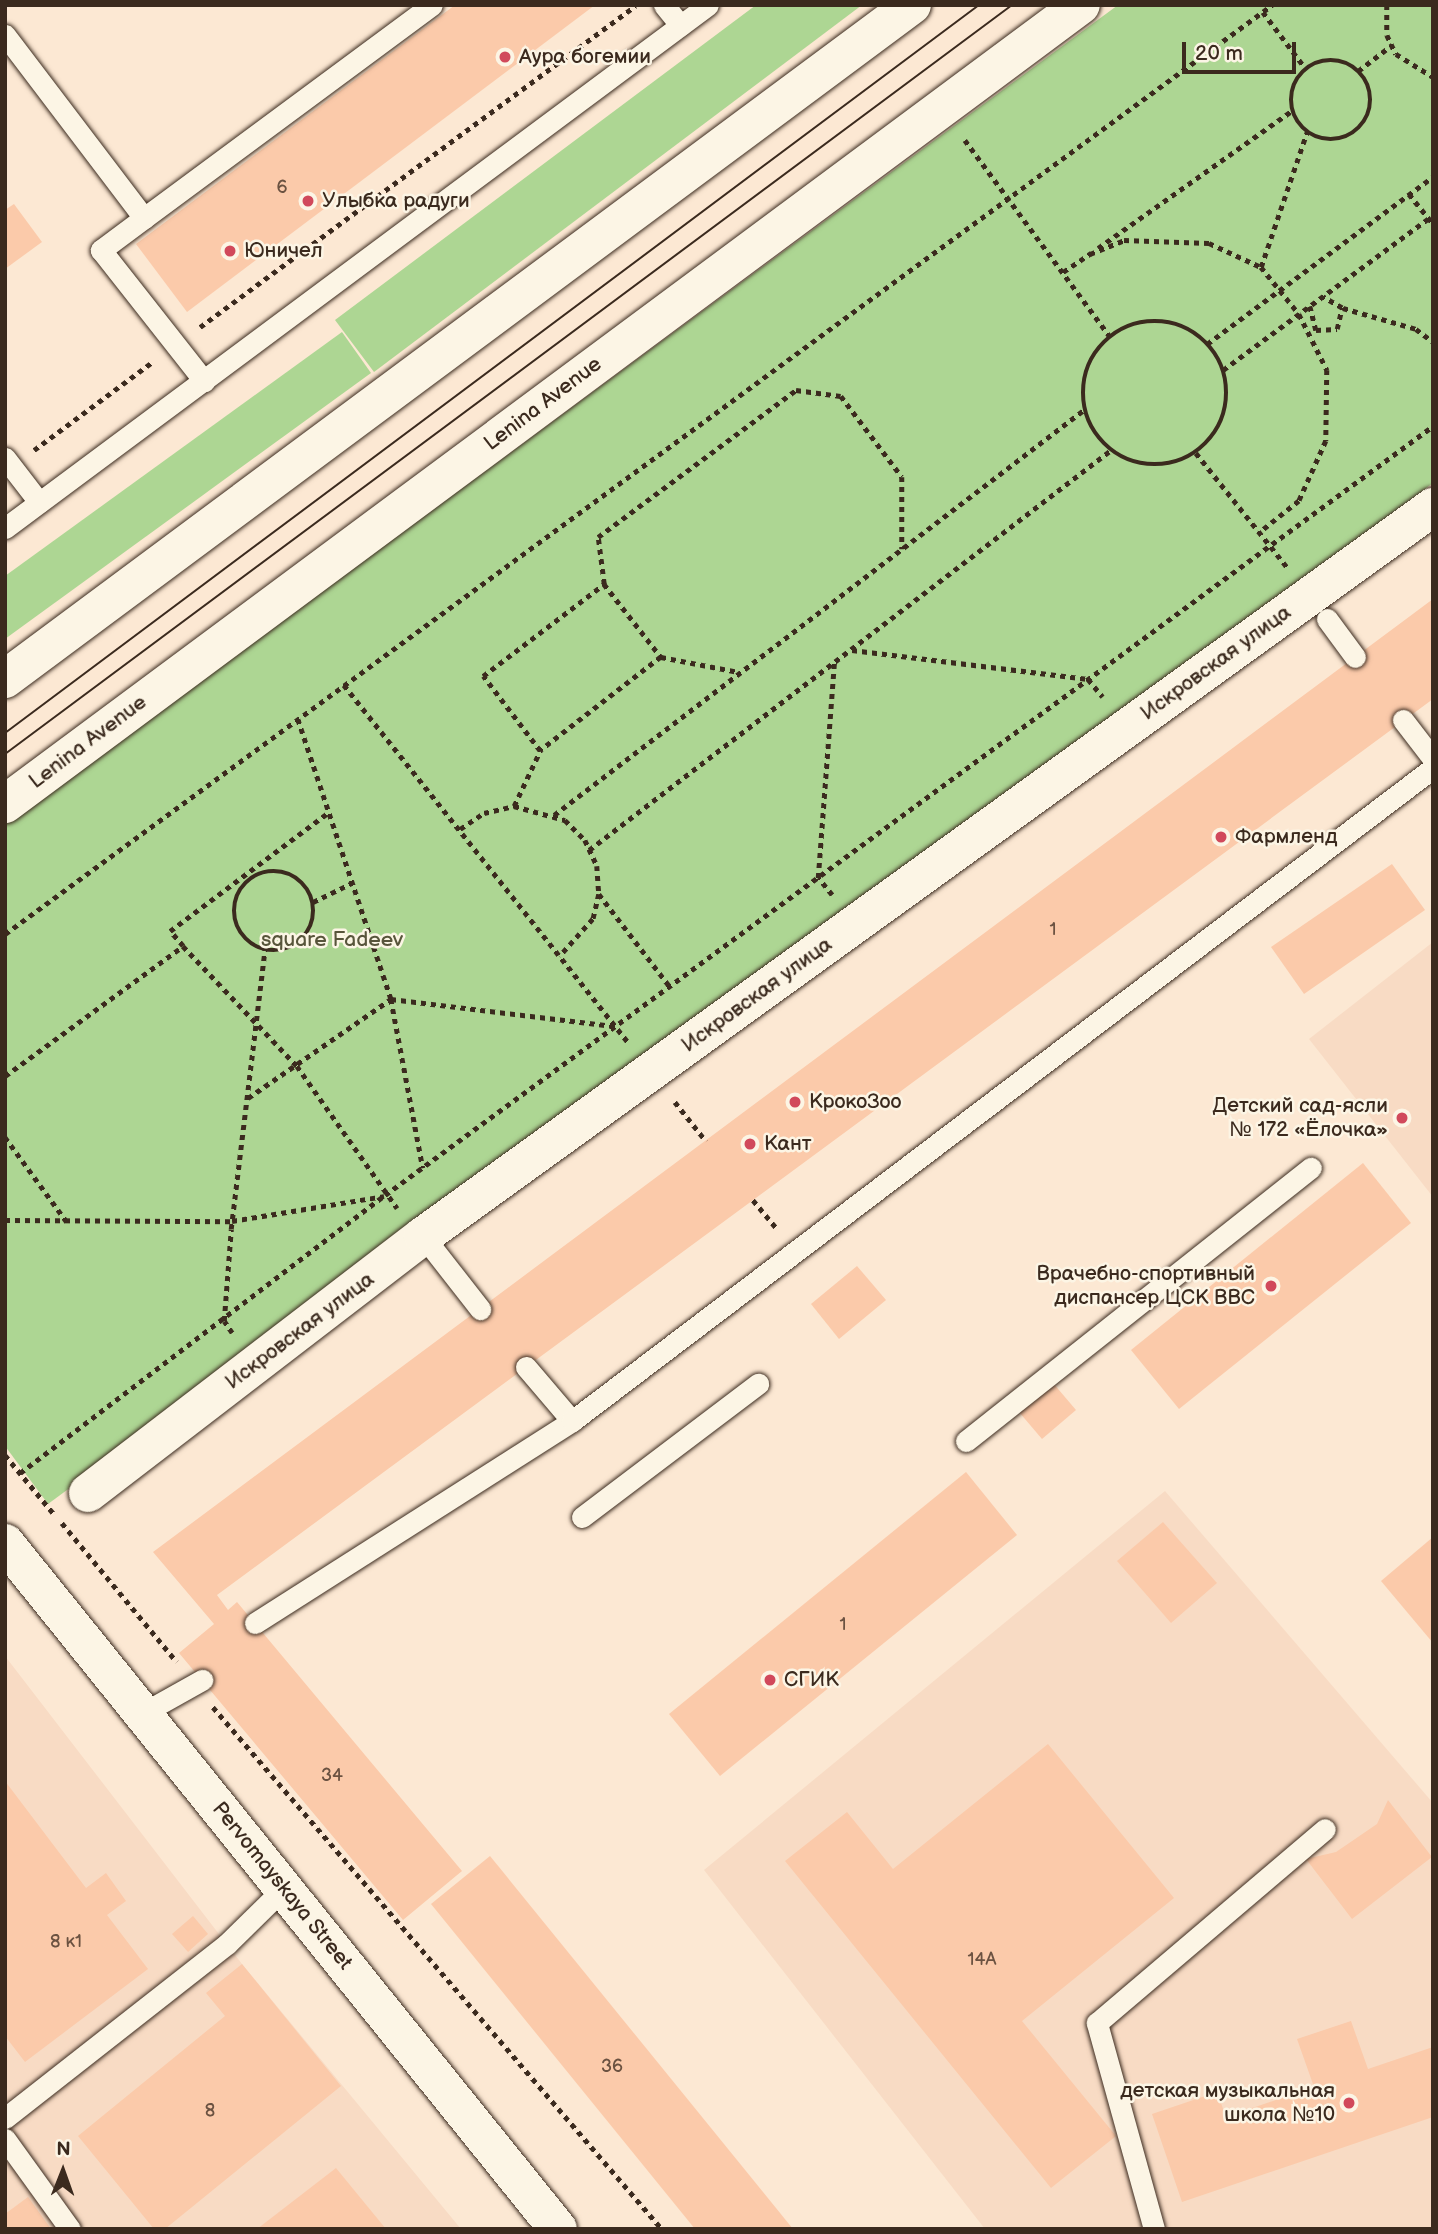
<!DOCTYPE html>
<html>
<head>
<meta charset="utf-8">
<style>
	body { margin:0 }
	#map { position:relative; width:1438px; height:2234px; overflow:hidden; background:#fce8d3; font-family:"Balsamiq Sans",sans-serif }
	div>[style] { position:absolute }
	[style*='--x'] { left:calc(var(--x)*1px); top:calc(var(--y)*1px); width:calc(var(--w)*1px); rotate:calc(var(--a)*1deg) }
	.built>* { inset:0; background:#f8dbc4 }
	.green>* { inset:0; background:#add693 }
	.building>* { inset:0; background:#fbcaaa }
	.path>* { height:4.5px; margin-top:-2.25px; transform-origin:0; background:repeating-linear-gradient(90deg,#3b2a1e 0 5px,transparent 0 10px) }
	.path>.ring { margin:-2.25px; padding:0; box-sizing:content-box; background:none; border:4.5px solid #3b2a1e; border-radius:50% }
	.roads { filter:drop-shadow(0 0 2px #3b2a1e) drop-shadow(0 0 2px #3b2a1e) }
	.service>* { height:21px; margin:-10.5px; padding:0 10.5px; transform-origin:10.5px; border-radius:10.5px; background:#fcf5e5 }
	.minor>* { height:38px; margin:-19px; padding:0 19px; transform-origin:19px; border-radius:19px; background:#fcf5e5 }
	.tertiary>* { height:38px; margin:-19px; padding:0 19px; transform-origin:19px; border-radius:19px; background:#fcf5e5 }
	.secondary>* { height:38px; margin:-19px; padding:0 19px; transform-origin:19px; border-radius:19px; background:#fcf5e5 }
	.tram>* { height:2px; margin:-1px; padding:0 1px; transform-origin:1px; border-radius:1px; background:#3b2a1e }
	.dots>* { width:19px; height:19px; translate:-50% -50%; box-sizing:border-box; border:4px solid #fcf5e5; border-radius:50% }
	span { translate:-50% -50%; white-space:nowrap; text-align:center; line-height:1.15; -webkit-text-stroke:5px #fcf5e5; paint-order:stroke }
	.number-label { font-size:18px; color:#6b5241 }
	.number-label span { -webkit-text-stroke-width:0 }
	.poi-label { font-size:21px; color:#3b2a1e }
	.left { translate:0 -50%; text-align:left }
	.right { translate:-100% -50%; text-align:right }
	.street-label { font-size:21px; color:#3b2a1e }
	.park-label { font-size:21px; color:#58553b }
	.frame { position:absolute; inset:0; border:7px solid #3b2a1e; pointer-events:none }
	.north { position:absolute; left:28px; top:2136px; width:70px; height:70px; -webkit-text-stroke:5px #fcf5e5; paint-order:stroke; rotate:1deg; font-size:19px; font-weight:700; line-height:28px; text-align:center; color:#3b2a1e }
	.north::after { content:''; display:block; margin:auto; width:24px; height:32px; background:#3b2a1e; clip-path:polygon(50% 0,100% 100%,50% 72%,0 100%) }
	.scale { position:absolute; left:1182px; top:42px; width:114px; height:32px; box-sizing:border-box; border:4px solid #3b2a1e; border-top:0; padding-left:9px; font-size:21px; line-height:24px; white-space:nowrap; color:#3b2a1e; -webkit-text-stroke:5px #fcf5e5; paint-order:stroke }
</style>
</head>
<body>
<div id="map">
	<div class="built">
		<div style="clip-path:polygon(1433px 942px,1433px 1197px,1309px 1039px)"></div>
		<div style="clip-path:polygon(1165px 1491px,1433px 1803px,1433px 2229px,985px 2229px,704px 1870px)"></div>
		<div style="clip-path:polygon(5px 1656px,242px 1964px,461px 2229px,5px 2229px)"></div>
	</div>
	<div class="green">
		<div style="clip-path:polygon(756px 5px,862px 5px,374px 372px,335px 320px)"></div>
		<div style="clip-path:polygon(1118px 5px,1433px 5px,1433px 483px,48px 1504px,5px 1446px,5px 825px)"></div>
		<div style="clip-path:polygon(342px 332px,371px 373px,5px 639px,5px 576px)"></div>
	</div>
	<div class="building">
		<div style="clip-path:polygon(455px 5px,595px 5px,187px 312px,136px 244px)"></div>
		<div style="clip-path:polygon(14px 204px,42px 242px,5px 269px,5px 210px)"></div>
		<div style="clip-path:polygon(1433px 599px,1433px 699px,217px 1595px,228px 1610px,237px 1602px,462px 1871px,403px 1920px,179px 1653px,214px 1624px,153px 1552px)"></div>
		<div style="clip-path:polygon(1392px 864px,1425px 910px,1304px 994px,1271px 947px)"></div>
		<div style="clip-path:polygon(1363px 1163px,1411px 1223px,1179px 1409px,1131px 1350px)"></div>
		<div style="clip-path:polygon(857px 1266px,886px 1300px,839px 1339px,811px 1304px)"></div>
		<div style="clip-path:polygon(1053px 1383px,1076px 1410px,1042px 1439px,1019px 1412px)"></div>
		<div style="clip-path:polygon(966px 1472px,1017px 1535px,720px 1776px,669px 1714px)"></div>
		<div style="clip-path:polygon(1163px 1522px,1217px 1583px,1171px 1623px,1117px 1561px)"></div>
		<div style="clip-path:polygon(1433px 1537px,1433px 1643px,1381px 1581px)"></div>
		<div style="clip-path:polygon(1048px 1744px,1174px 1898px,1022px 2021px,1116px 2136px,1051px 2188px,785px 1861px,847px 1812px,893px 1869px)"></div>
		<div style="clip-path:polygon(5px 1781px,86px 1888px,106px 1873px,126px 1901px,107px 1915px,148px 1969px,25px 2062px,5px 2036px)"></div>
		<div style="clip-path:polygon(1388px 1800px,1432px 1857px,1352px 1919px,1306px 1859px,1336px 1852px,1377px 1824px)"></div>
		<div style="clip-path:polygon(490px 1856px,793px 2229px,695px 2229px,431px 1904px)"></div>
		<div style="clip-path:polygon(193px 1916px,208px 1934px,188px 1952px,172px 1934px)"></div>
		<div style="clip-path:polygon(242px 1964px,341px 2086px,165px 2229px,154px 2229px,78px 2136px,225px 2016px,206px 1993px)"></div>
		<div style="clip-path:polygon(1351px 2021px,1368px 2069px,1433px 2047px,1433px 2117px,1182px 2202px,1152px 2114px,1217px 2092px,1226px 2117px,1314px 2087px,1297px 2039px)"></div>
		<div style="clip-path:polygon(336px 2168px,386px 2229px,257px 2229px)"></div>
		<div style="clip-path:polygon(28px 2197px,51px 2229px,5px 2229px,5px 2214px)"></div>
	</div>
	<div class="path">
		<div style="--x:1387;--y:5;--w:30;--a:90"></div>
		<div style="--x:1387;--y:35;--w:21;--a:65"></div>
		<div style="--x:1396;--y:54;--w:44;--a:31.9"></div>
		<div style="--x:1263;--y:12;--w:71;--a:53"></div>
		<div class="ring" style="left:1291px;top:60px;width:75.5px;height:75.5px"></div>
		<div style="--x:1358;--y:71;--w:43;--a:-37.4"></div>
		<div style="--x:965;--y:140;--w:245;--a:53.6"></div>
		<div style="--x:1409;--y:194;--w:38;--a:51"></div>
		<div style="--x:1098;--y:248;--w:239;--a:-35.3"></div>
		<div style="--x:1090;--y:254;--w:37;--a:-22"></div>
		<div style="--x:1124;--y:240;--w:85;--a:2"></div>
		<div style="--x:1209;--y:243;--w:57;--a:24.8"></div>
		<div style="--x:1261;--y:267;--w:60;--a:51"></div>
		<div style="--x:1299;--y:314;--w:63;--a:63.4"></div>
		<div style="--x:1327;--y:370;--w:71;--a:90.8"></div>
		<div style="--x:1326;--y:441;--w:66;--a:114.2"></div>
		<div style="--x:1299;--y:501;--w:51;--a:141.3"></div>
		<div style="--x:1261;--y:267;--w:143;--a:-71.2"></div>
		<div style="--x:1063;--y:272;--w:34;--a:-34"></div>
		<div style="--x:1310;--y:306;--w:25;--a:76"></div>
		<div style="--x:1316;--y:330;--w:21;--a:-3"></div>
		<div style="--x:1337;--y:329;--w:22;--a:-77"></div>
		<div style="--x:1342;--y:308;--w:22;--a:-150"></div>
		<div style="--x:1343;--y:308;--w:76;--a:16"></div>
		<div style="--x:1416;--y:329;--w:21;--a:37"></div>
		<div class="ring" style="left:1083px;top:321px;width:139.5px;height:139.5px"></div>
		<div style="--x:200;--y:327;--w:541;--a:-36.42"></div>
		<div style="--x:1207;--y:344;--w:281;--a:-36.5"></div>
		<div style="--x:1223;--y:370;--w:261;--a:-36.4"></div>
		<div style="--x:34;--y:450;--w:149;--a:-36.6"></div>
		<div style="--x:1196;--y:453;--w:146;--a:51.4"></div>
		<div style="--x:604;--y:584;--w:47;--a:-97.3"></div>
		<div style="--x:598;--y:537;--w:247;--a:-36.6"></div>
		<div style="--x:796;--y:390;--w:45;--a:7.6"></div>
		<div style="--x:841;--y:396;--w:101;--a:53"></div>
		<div style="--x:902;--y:477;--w:72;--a:90"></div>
		<div style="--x:604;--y:584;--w:93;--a:52"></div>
		<div style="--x:661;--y:657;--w:153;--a:142.2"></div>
		<div style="--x:540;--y:751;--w:94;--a:-127.2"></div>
		<div style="--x:483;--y:676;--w:152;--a:-37.2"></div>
		<div style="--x:852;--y:650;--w:238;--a:7"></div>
		<div style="--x:1088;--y:679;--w:23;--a:50"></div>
		<div style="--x:661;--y:657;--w:79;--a:10.9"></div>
		<div style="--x:344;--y:685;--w:458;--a:51.5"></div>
		<div style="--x:298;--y:719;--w:295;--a:71.6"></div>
		<div style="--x:391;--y:999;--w:172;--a:79.3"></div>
		<div style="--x:514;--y:806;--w:61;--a:-64.7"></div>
		<div style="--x:554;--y:815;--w:668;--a:-37.4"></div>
		<div style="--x:460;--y:829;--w:29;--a:-34"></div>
		<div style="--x:484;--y:813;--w:31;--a:-13"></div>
		<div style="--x:514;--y:806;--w:53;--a:15.4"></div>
		<div style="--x:565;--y:820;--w:28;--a:45"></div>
		<div style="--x:585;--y:840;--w:29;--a:65"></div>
		<div style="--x:597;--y:866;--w:28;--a:86"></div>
		<div style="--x:599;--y:894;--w:26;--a:103"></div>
		<div style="--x:593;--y:919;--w:50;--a:131.7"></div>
		<div style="--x:589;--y:850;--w:658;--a:-37.46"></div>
		<div class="ring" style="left:234px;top:871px;width:75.5px;height:75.5px"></div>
		<div style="--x:599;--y:894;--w:117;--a:52.6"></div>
		<div style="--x:832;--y:895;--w:22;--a:-129"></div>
		<div style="--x:818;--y:878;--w:215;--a:-85.7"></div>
		<div style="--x:313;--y:902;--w:43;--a:-26"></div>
		<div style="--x:5;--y:934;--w:1571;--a:-36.25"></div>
		<div style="--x:183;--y:946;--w:20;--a:-131"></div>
		<div style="--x:170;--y:931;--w:199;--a:-36.8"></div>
		<div style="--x:5;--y:1076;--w:220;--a:-36.1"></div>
		<div style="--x:183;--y:946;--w:166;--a:46.5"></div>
		<div style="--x:297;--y:1066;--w:174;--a:54.8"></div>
		<div style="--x:248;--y:1098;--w:174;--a:-34.7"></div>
		<div style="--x:391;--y:999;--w:226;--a:6.9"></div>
		<div style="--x:675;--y:1102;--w:50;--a:51.5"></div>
		<div style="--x:5;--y:1137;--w:105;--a:53.9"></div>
		<div style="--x:753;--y:1200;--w:38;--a:50"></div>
		<div style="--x:5;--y:1220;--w:227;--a:0.3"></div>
		<div style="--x:232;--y:1221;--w:154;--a:-9.3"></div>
		<div style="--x:232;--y:1333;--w:14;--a:-124"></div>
		<div style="--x:224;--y:1321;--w:92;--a:-85.6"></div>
		<div style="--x:231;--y:1229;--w:282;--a:-83.1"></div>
		<div style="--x:5;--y:1455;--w:77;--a:50.3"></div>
		<div style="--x:20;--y:1473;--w:459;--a:-37.3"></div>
		<div style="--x:385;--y:1195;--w:1300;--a:-36.27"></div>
		<div style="--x:62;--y:1523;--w:180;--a:50.4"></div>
		<div style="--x:213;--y:1707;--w:689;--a:49.3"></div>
	</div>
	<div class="roads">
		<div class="service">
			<div style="--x:664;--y:5;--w:26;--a:51"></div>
			<div style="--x:5;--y:35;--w:230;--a:52.8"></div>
			<div style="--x:144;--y:218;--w:358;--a:-36.5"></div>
			<div style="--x:144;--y:218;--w:54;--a:143.3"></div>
			<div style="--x:101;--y:250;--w:167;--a:51.8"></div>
			<div style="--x:5;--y:458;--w:56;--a:52.3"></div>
			<div style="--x:5;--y:528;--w:876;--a:-36.65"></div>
			<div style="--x:1327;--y:619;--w:47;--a:53.6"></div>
			<div style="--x:1403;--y:720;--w:49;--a:52.4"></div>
			<div style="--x:423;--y:1236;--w:93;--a:52"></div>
			<div style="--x:526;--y:1367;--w:71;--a:49.6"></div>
			<div style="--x:966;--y:1441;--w:440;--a:-38.4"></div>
			<div style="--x:582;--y:1517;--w:221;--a:-37.1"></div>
			<div style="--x:255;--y:1623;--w:376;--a:-32.5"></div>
			<div style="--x:572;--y:1421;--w:1081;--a:-37.18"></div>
			<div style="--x:143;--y:1713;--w:68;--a:-29.2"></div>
			<div style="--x:5;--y:2118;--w:282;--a:-38.1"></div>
			<div style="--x:227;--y:1944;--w:80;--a:-44.5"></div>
			<div style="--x:5;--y:2139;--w:111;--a:54.2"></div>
			<div style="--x:1154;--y:2229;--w:214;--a:-105.5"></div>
			<div style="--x:1097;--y:2023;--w:299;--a:-40.4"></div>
		</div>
		<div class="minor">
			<div style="--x:88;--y:1493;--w:422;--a:-37.5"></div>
			<div style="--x:423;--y:1236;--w:1246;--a:-35.82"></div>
		</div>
		<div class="tertiary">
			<div style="--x:5;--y:1543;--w:881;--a:51.13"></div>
		</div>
		<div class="secondary">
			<div style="--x:5;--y:679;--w:1130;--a:-36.62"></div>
			<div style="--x:5;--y:804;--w:1340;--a:-36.6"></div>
		</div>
	</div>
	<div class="tram">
		<div style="--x:5;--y:733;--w:1216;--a:-36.78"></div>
		<div style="--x:5;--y:754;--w:1255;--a:-36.64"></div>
	</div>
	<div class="dots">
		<div style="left:505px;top:57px;background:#d1495b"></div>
		<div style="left:308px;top:201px;background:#d1495b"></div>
		<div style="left:230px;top:251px;background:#d1495b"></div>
		<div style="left:1221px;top:837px;background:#d1495b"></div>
		<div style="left:795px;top:1102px;background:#d1495b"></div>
		<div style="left:1402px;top:1118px;background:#d1495b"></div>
		<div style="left:750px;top:1144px;background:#d1495b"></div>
		<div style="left:1271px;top:1286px;background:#d1495b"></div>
		<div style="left:770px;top:1680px;background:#d1495b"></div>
		<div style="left:1349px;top:2103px;background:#d1495b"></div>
	</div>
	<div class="number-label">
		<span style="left:282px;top:188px">6</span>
		<span style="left:1053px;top:930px">1</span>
		<span style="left:843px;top:1625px">1</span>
		<span style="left:332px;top:1776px">34</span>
		<span style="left:66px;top:1942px">8 к1</span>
		<span style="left:982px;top:1960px">14А</span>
		<span style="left:612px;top:2067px">36</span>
		<span style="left:210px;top:2111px">8</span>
	</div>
	<div class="poi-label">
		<span class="left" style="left:519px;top:57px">Аура богемии</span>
		<span class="left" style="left:322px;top:201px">Улыбка радуги</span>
		<span class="left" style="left:244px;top:251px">Юничел</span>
		<span class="left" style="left:1235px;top:837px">Фармленд</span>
		<span class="left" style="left:809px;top:1102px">КрокоЗоо</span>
		<span class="right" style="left:1388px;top:1118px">Детский сад-ясли<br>№ 172 «Ёлочка»</span>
		<span class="left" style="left:764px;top:1144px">Кант</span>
		<span class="right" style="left:1255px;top:1286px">Врачебно-спортивный<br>диспансер ЦСК ВВС</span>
		<span class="left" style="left:784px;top:1680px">СГИК</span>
		<span class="right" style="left:1335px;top:2103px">детская музыкальная<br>школа №10</span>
	</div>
	<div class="street-label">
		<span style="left:543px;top:404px;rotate:-37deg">Lenina Avenue</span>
		<span style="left:1216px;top:663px;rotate:-36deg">Искровская улица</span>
		<span style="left:88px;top:742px;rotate:-37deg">Lenina Avenue</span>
		<span style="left:757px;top:995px;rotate:-36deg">Искровская улица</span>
		<span style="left:300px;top:1331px;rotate:-37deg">Искровская улица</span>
		<span style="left:282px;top:1886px;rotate:51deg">Pervomayskaya Street</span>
	</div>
	<div class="park-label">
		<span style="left:332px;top:940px">square Fadeev</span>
	</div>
	<div class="frame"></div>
	<div class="north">N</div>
	<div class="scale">20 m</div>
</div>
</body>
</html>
